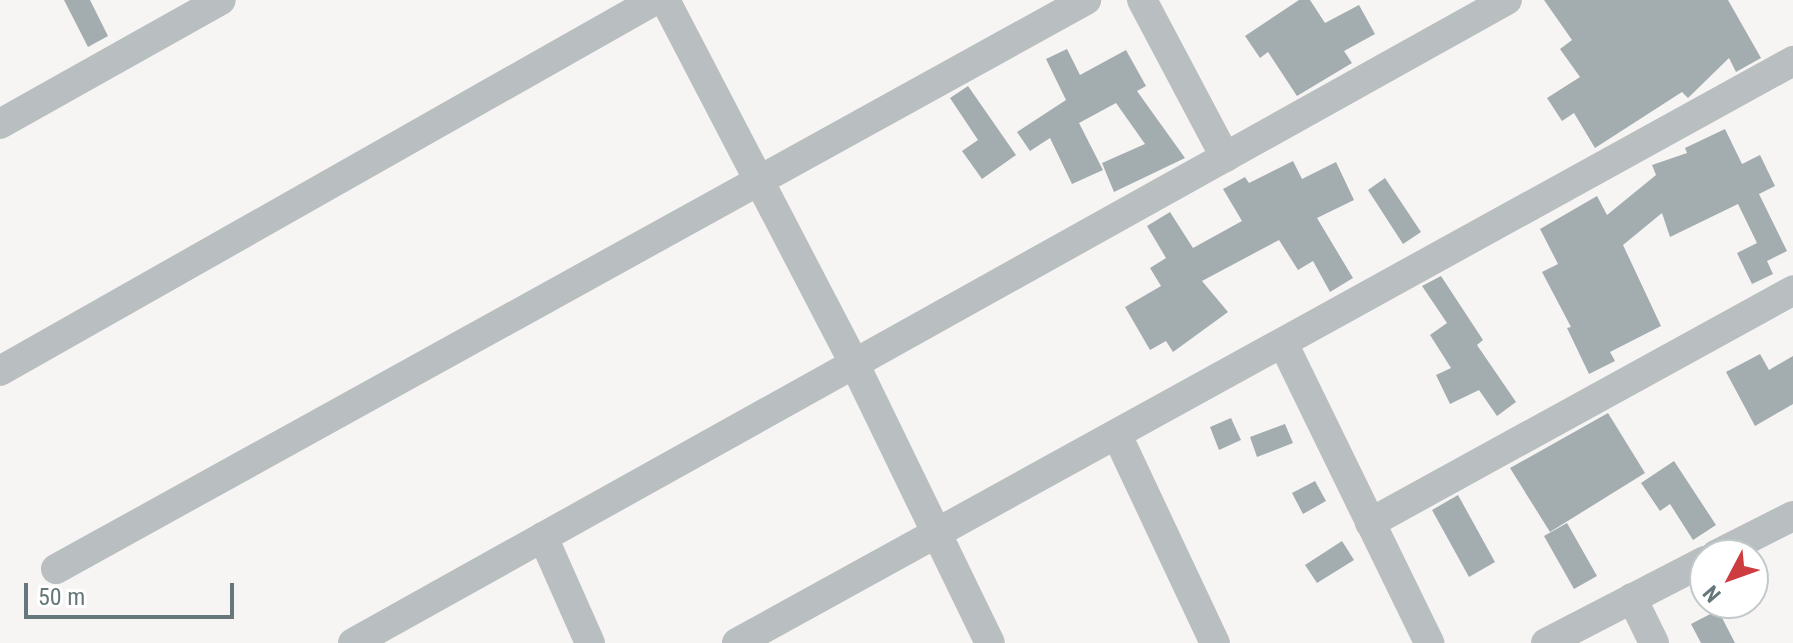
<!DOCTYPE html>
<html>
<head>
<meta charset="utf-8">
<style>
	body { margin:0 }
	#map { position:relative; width:1793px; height:643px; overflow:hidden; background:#f6f5f3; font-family:"Roboto Condensed",sans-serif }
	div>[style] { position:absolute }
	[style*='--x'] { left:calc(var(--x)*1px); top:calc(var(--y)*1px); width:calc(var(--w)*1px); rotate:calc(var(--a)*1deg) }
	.building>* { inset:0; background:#a3adaf }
	.street>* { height:30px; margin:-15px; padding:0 15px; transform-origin:15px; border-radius:15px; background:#b9bfc0 }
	span { translate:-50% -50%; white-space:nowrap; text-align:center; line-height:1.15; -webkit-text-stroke:8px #fff; paint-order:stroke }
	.north { position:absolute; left:1689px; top:539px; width:80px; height:80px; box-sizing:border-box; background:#fff; border:2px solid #c1c9ca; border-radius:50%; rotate:229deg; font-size:22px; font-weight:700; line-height:32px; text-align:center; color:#65777a }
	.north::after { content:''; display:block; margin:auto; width:28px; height:36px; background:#cd3c3f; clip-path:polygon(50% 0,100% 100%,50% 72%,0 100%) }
	.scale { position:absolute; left:24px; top:583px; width:210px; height:36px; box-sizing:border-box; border:4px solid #65777a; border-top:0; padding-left:10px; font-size:24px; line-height:28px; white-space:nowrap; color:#65777a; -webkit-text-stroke:6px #fff; paint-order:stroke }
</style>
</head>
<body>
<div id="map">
	<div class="building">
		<div style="clip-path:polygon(64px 0,90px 0,108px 36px,88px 47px)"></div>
		<div style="clip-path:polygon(1299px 0,1310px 0,1325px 23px,1359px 5px,1375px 34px,1344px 51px,1352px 63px,1297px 96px,1268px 52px,1260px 58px,1245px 36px)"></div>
		<div style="clip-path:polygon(1544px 0,1728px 0,1761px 58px,1736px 72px,1729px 58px,1688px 98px,1682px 92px,1595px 148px,1574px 113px,1562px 121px,1547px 98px,1580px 77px,1560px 49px,1572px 40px)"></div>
		<div style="clip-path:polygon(1067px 49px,1080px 75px,1126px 50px,1146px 86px,1137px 91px,1185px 158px,1114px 192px,1102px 163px,1145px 144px,1116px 103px,1079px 123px,1103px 170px,1072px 184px,1050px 138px,1030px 151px,1017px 132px,1066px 100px,1046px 59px)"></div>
		<div style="clip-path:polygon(968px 86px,1016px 155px,982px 179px,962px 151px,978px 140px,950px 98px)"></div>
		<div style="clip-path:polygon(1725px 129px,1742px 164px,1760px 155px,1775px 186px,1759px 194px,1787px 251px,1767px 261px,1773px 274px,1752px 284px,1737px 253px,1757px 243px,1738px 204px,1670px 237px,1662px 213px,1623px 245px,1661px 326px,1610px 352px,1615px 361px,1589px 374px,1567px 328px,1571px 327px,1542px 272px,1558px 264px,1540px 229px,1597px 196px,1607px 215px,1656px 175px,1652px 165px,1687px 153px,1685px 148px)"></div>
		<div style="clip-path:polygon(1293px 161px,1302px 179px,1336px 162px,1354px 200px,1317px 218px,1353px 278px,1330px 292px,1313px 261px,1298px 270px,1279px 240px,1202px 281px,1228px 312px,1173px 352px,1166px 341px,1150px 350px,1125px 307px,1161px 286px,1150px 268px,1166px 258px,1147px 226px,1170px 212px,1193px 248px,1242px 221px,1223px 189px,1245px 177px,1249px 183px)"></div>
		<div style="clip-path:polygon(1385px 178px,1421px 232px,1403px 244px,1368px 190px)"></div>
		<div style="clip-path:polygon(1441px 276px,1483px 340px,1477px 345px,1516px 402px,1497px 416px,1479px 390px,1450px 404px,1436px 375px,1451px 368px,1430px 335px,1447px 323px,1422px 286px)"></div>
		<div style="clip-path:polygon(1760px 354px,1769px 370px,1793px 356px,1793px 404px,1755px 426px,1726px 372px)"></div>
		<div style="clip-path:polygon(1608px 413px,1645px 473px,1550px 532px,1510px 468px)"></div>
		<div style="clip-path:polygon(1231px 418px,1241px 440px,1219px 450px,1210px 427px)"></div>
		<div style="clip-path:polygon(1285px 424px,1293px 443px,1257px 457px,1250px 437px)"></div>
		<div style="clip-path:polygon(1674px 461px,1716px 525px,1693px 540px,1670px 504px,1660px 511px,1641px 483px)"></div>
		<div style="clip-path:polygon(1315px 481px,1326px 501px,1303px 514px,1292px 493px)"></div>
		<div style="clip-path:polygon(1458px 495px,1495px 562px,1469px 577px,1432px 510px)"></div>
		<div style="clip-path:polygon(1567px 523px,1597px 576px,1574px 589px,1544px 536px)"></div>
		<div style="clip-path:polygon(1342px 541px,1354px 560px,1317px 583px,1305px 565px)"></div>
		<div style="clip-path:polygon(1718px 610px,1735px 643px,1701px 643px,1691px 624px)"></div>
	</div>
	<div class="street">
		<div style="--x:665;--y:0;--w:409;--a:62.5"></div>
		<div style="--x:854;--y:363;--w:311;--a:64.1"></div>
		<div style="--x:1142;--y:0;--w:178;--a:62.1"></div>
		<div style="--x:0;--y:124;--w:253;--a:-29.3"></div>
		<div style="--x:1283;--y:343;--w:334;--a:64"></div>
		<div style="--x:0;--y:371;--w:753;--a:-29.53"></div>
		<div style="--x:1117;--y:435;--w:230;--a:64.8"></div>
		<div style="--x:1370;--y:523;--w:483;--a:-28.8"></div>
		<div style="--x:543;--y:537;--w:116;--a:66.1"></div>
		<div style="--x:1716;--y:555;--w:86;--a:-26.9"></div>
		<div style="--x:56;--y:569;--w:1177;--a:-28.92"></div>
		<div style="--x:1632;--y:598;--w:50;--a:63.9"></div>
		<div style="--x:353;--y:643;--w:1321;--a:-29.13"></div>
		<div style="--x:737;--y:643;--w:1206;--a:-28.86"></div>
		<div style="--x:1546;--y:643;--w:179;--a:-27.3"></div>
	</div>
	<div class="north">N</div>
	<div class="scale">50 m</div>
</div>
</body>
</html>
